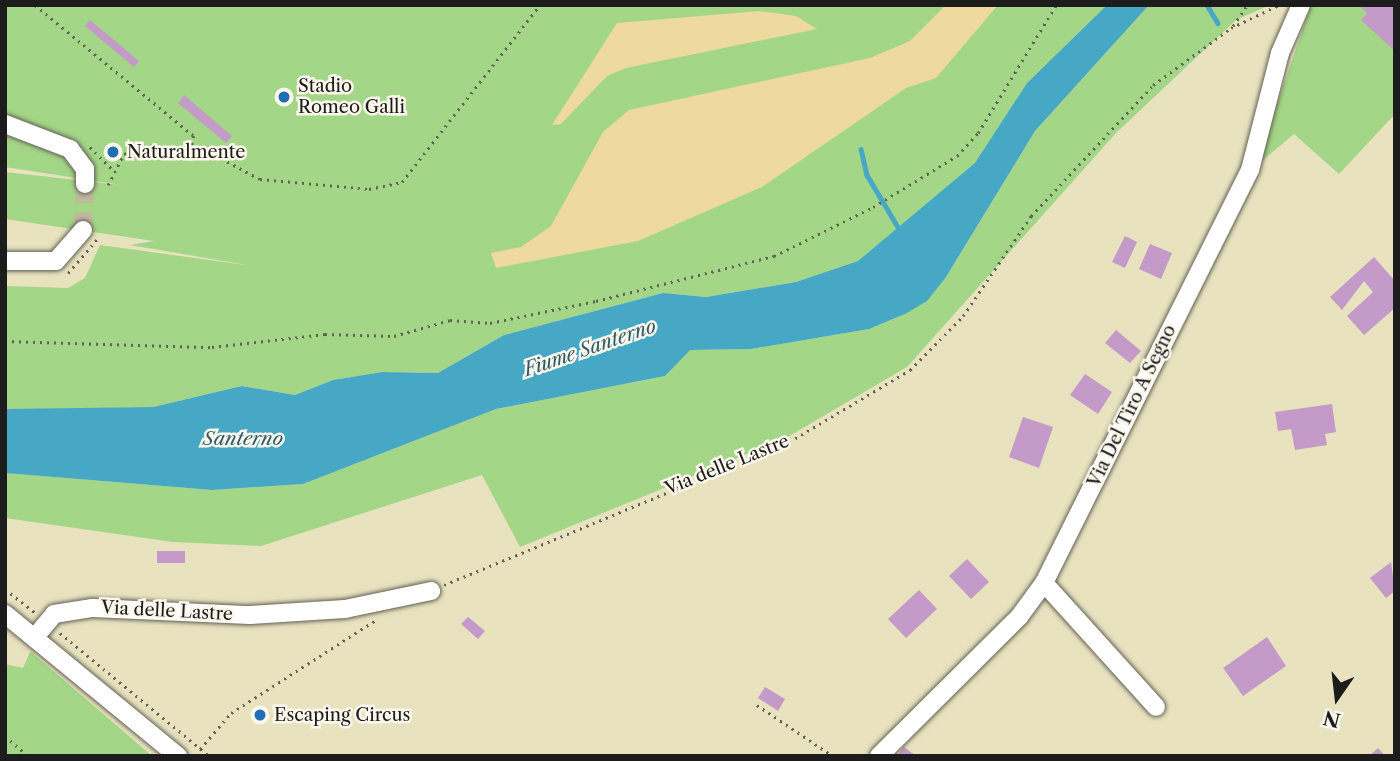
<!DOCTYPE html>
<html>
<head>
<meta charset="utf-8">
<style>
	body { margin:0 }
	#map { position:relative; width:1400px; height:761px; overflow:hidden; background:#e8e2bf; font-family:"Libre Caslon Text",serif }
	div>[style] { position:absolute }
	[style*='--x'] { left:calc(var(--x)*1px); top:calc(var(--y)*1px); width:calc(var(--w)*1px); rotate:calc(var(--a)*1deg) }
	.green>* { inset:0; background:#a3d686 }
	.sand>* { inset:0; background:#eeda9e }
	.water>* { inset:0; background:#47a8c6 }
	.stream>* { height:4.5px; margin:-2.25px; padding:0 2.25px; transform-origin:2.25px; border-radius:2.25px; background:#47a8c6 }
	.building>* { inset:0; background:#c49bc8 }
	.minor-tunnel>* { height:18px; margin-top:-9px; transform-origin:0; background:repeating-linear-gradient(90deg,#bfba9e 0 18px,transparent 0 27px) }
	.path>* { height:2.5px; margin-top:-1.25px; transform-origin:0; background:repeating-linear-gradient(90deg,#636155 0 2px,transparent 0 7px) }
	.roads { filter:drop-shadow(0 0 2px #636155) drop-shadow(0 0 2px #636155) }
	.minor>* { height:18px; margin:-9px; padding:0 9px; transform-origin:9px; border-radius:9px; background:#fff }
	.dots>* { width:19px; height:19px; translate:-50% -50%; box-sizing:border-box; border:4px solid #fbf7ec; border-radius:50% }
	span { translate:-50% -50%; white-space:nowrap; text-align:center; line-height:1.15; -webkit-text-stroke:5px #fbf7ec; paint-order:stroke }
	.poi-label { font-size:18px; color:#1c1c1c }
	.left { translate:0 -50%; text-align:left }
	.street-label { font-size:18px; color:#1c1c1c }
	.water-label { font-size:19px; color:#2f5b68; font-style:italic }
	.frame { position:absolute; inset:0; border:7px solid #1c1c1c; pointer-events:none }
	.north { position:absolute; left:1302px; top:663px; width:70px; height:70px; -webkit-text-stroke:5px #fbf7ec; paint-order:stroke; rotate:194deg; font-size:19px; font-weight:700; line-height:28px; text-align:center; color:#1c1c1c }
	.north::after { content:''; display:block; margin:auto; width:24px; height:32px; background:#1c1c1c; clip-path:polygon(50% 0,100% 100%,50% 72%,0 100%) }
</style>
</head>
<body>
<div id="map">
	<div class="green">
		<div style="clip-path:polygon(5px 5px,1107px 5px,1027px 83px,976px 163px,858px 261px,796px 282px,706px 297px,663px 293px,504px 335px,438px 373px,382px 372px,333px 380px,295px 395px,242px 386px,153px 407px,18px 410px,5px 409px,5px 286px,68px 288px,85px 278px,100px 245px,253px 266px,130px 245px,154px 241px,5px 219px,5px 172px,121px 185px,5px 167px)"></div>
		<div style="clip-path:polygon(1149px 5px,1270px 5px,1236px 20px,1116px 133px,907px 367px,786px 438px,520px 547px,482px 475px,261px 546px,173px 542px,5px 518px,5px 473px,212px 490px,303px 484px,496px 409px,665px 376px,689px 350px,751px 349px,869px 329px,905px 314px,946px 277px,1035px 131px)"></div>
		<div style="clip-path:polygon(1311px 5px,1395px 5px,1395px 114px,1339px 174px,1294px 134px,1256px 166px)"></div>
		<div style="clip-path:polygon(30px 652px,31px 652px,152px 756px,5px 756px,5px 664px,23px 668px)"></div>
	</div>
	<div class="sand">
		<div style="clip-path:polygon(946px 5px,998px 5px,936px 78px,906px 88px,762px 187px,638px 241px,496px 268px,491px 253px,521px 247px,551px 226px,603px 132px,629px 110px,870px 58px,910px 41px)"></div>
		<div style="clip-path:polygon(760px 11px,796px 16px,817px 29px,626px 68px,607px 76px,561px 124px,552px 125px,617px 23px)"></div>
	</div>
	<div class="water">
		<div style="clip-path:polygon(1107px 5px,1149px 5px,1035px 131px,946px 277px,927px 301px,905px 314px,869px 329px,751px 349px,690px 350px,665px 376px,496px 409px,303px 484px,212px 490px,5px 473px,5px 409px,153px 407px,242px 386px,295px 395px,333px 380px,382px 372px,438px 373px,504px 335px,663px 293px,706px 297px,796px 282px,858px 261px,975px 163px,1027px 83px)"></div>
	</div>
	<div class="stream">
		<div style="--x:1207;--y:5;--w:21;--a:59"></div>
		<div style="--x:861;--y:149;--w:27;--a:77"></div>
		<div style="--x:867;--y:175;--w:61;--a:59.2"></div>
	</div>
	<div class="building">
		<div style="clip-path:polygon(1358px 5px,1395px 5px,1395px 51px,1361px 20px,1367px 13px)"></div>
		<div style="clip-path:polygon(90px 20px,139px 61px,134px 67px,85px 26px)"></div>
		<div style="clip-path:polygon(184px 95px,232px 136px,226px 143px,178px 103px)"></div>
		<div style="clip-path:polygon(1125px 236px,1137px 242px,1125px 268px,1112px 262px)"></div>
		<div style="clip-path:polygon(1150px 244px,1172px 253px,1161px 279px,1139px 269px)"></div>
		<div style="clip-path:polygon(1374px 257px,1395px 281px,1395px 308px,1364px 335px,1347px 316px,1373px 292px,1364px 281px,1342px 310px,1330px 297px)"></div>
		<div style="clip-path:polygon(1116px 330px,1141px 351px,1130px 363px,1105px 343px)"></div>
		<div style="clip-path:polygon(1085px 374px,1112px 392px,1098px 414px,1070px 395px)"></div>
		<div style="clip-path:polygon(1332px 404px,1336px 432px,1325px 434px,1327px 445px,1295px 450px,1291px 429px,1278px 431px,1275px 412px)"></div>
		<div style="clip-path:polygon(1023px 417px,1053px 427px,1039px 468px,1009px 457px)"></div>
		<div style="clip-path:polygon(157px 551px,185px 551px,185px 563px,157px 563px)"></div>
		<div style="clip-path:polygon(967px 559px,989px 582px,971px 599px,949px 576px)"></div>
		<div style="clip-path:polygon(1391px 562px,1395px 591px,1386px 598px,1370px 578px)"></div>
		<div style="clip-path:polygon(919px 590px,937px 609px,906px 638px,888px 619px)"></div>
		<div style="clip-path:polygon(468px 617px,485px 631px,478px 639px,461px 624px)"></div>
		<div style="clip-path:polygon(1267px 637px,1286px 666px,1243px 696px,1223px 668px)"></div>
		<div style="clip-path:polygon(765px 687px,785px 699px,778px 711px,758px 698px)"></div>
		<div style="clip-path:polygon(262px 706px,270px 713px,265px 719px,256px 711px)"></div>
		<div style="clip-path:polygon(904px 747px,916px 756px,897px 756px)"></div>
		<div style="clip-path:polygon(1378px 748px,1385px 756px,1369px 756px)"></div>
	</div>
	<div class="minor-tunnel">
		<div style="--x:83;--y:230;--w:46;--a:-87.5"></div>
	</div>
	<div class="path">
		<div style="--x:35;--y:5;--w:206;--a:39.5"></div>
		<div style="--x:194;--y:136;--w:12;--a:104"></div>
		<div style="--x:1233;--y:26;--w:25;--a:-56"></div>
		<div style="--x:90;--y:147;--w:31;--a:45"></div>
		<div style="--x:108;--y:185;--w:35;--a:-63"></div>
		<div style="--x:124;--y:154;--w:31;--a:-17"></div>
		<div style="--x:154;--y:145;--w:62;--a:9.3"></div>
		<div style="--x:215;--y:155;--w:51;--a:28.1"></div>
		<div style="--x:260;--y:179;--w:109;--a:5.2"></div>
		<div style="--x:369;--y:189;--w:34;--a:-12"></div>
		<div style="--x:402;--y:182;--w:224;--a:-52.1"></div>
		<div style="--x:68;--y:273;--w:48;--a:-49.3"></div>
		<div style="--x:5;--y:341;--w:207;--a:1.7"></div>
		<div style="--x:212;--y:347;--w:114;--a:-6.6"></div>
		<div style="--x:325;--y:334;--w:69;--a:1.7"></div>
		<div style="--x:394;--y:336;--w:58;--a:-15.9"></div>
		<div style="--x:450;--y:320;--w:40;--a:4.3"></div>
		<div style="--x:490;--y:323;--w:108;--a:-11.7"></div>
		<div style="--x:596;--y:301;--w:184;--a:-14.2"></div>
		<div style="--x:774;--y:256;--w:110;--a:-26.3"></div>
		<div style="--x:873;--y:207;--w:98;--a:-31.3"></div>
		<div style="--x:957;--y:156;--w:31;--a:-48"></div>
		<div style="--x:978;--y:133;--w:150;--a:-58.6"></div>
		<div style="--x:444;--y:585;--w:373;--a:-22.5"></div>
		<div style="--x:789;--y:442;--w:141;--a:-30.8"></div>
		<div style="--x:910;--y:370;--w:76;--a:-45.5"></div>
		<div style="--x:963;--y:316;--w:121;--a:-55.8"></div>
		<div style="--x:1031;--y:216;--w:179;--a:-47"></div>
		<div style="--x:1153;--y:85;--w:97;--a:-36.2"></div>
		<div style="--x:1231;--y:28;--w:53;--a:-25.6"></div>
		<div style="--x:5;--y:589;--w:39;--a:38"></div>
		<div style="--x:60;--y:633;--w:193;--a:39.5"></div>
		<div style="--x:757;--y:705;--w:92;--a:33.9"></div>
		<div style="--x:5;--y:736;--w:30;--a:41"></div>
		<div style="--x:200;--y:749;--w:48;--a:-49.3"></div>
		<div style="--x:231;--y:713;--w:172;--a:-32.7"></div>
	</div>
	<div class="roads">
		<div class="minor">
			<div style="--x:5;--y:124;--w:70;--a:21"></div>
			<div style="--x:70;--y:149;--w:25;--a:53"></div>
			<div style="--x:85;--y:169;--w:15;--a:90"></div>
			<div style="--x:5;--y:261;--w:51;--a:0"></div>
			<div style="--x:56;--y:261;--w:41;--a:-48.9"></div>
			<div style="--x:1044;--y:583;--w:167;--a:47.9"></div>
			<div style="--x:5;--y:614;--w:224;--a:39.4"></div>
			<div style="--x:35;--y:637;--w:30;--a:-50"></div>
			<div style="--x:54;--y:614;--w:39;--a:-9"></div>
			<div style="--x:93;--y:608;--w:157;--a:2.6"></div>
			<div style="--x:250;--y:615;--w:95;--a:-3.6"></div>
			<div style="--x:345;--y:609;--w:88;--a:-11.8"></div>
			<div style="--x:879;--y:756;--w:197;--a:-44.8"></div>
			<div style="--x:1019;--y:617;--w:42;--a:-53.7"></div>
			<div style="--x:1044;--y:583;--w:462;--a:-63.5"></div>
			<div style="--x:1250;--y:170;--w:121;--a:-75.6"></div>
			<div style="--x:1280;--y:53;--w:52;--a:-66.4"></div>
		</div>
	</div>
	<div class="dots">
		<div style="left:284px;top:97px;background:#1f6fb2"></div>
		<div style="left:113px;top:152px;background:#1f6fb2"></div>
		<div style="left:260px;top:715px;background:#1f6fb2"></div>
	</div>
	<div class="poi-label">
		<span class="left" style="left:298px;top:97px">Stadio<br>Romeo Galli</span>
		<span class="left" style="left:127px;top:152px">Naturalmente</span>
		<span class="left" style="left:274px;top:715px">Escaping Circus</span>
	</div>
	<div class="street-label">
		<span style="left:1132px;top:406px;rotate:-64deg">Via Del Tiro A Segno</span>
		<span style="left:727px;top:465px;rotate:-22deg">Via delle Lastre</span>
		<span style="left:167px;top:611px;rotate:3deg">Via delle Lastre</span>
	</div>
	<div class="water-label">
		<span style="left:590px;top:348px;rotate:-19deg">Fiume Santerno</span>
		<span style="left:243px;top:439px">Santerno</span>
	</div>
	<div class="frame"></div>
	<div class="north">N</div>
</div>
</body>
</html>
